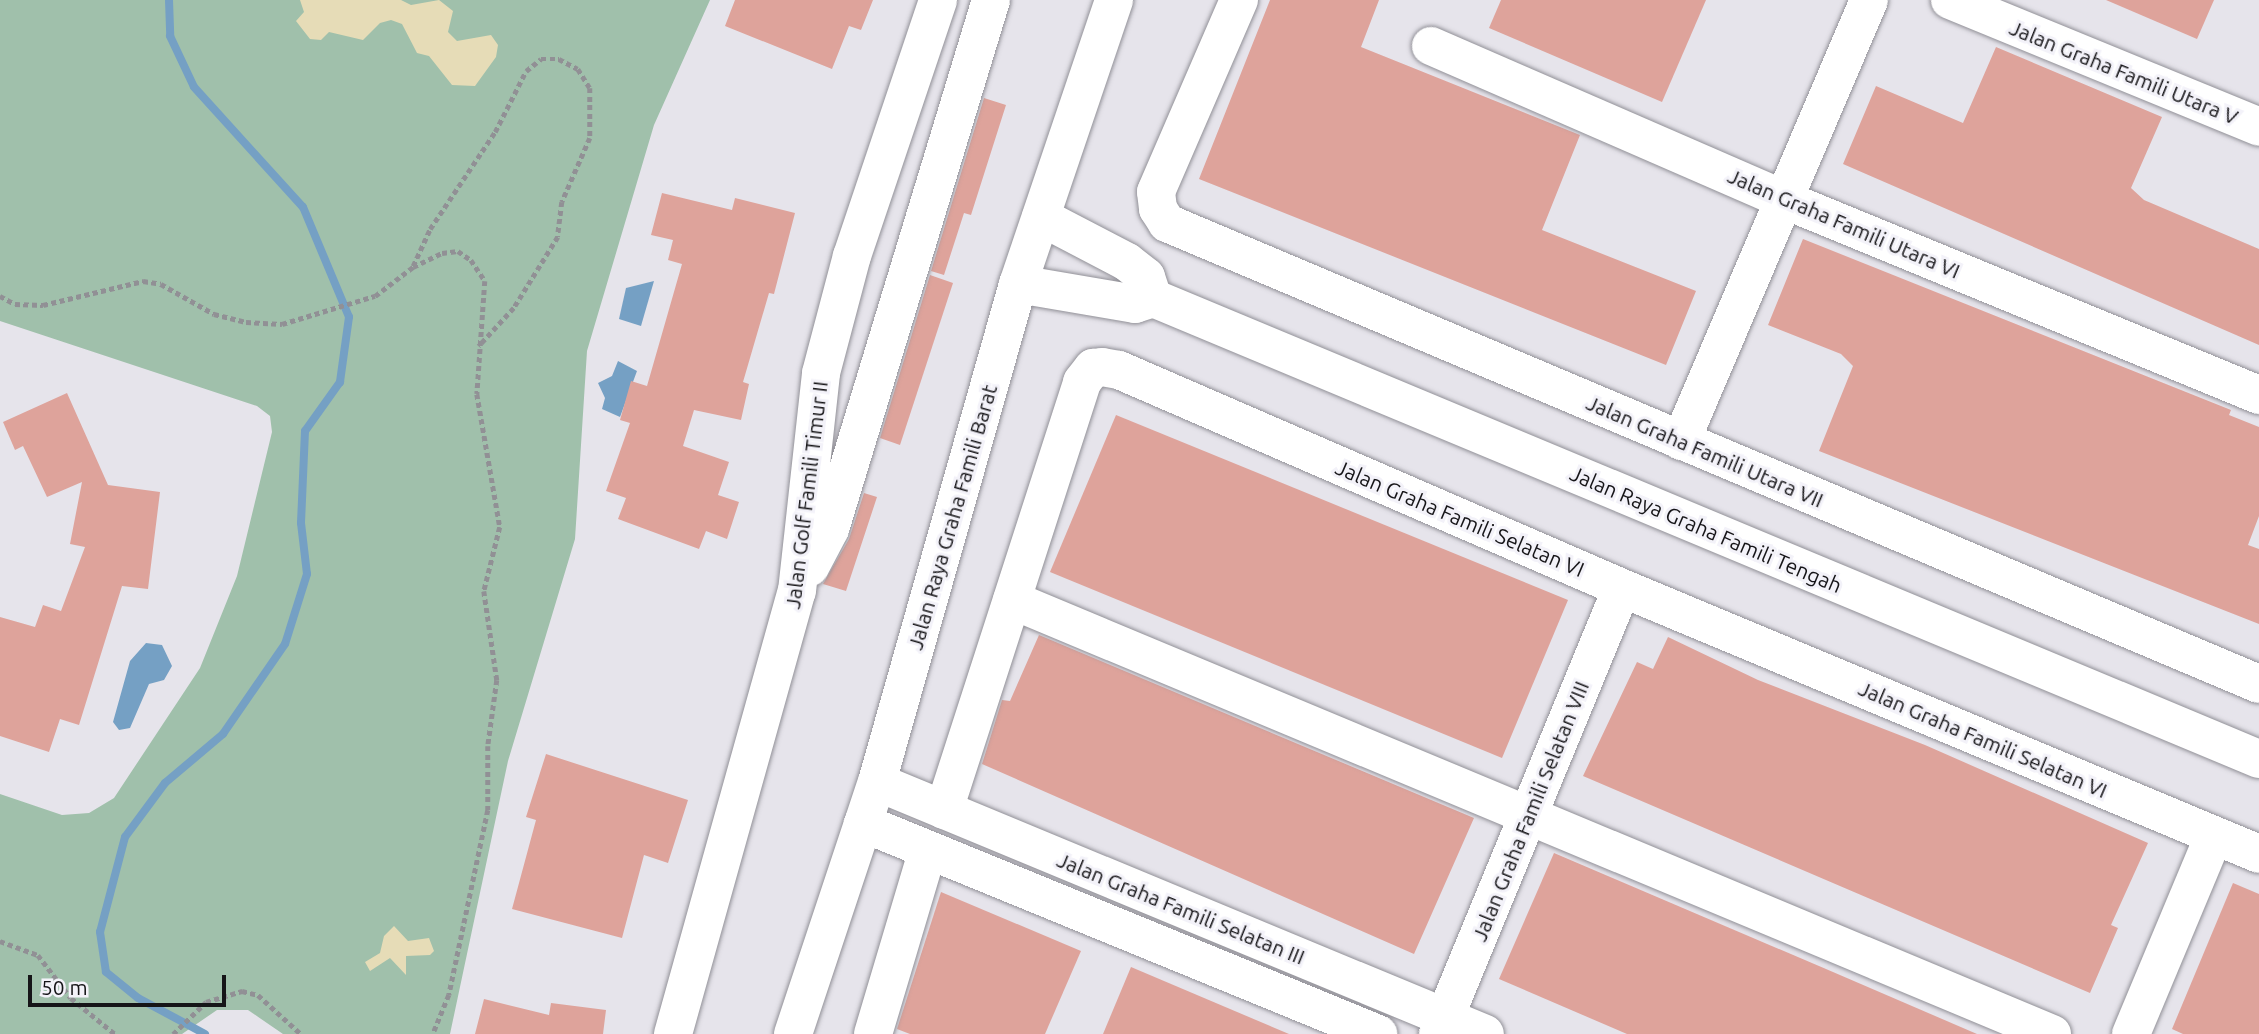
<!DOCTYPE html>
<html>
<head>
<meta charset="utf-8">
<style>
	body { margin:0 }
	#map { position:relative; width:2259px; height:1034px; overflow:hidden; background:#e6e4eb; font-family:Ubuntu,sans-serif }
	div>[style] { position:absolute }
	[style*='--x'] { left:calc(var(--x)*1px); top:calc(var(--y)*1px); width:calc(var(--w)*1px); rotate:calc(var(--a)*1deg) }
	.green>* { inset:0; background:#a0c0ab }
	.sand>* { inset:0; background:#e6dcb7 }
	.water>* { inset:0; background:#75a0c4 }
	.stream>* { height:8px; margin:-4px; padding:0 4px; transform-origin:4px; border-radius:4px; background:#75a0c4 }
	.building>* { inset:0; background:#dea39b }
	.path>* { height:4.5px; margin-top:-2.25px; transform-origin:0; background:repeating-linear-gradient(90deg,#919095 0 5px,transparent 0 8.5px) }
	.roads { filter:drop-shadow(0 0 2px #919097) drop-shadow(0 0 2px #919097) }
	.minor>* { height:38px; margin:-19px; padding:0 19px; transform-origin:19px; border-radius:19px; background:#fff }
	span { translate:-50% -50%; white-space:nowrap; text-align:center; line-height:1.15; -webkit-text-stroke:6px #f3f2f9; paint-order:stroke }
	.street-label { font-size:21px; color:#161518 }
	.scale { position:absolute; left:28px; top:975px; width:198px; height:32px; box-sizing:border-box; border:4px solid #161518; border-top:0; padding-left:9px; font-size:21px; line-height:24px; white-space:nowrap; color:#161518; -webkit-text-stroke:5px #f3f2f9; paint-order:stroke }
</style>
</head>
<body>
<div id="map">
	<div class="green">
		<div style="clip-path:polygon(0 0,710px 0,654px 125px,587px 351px,575px 539px,508px 761px,450px 1034px,283px 1034px,248px 1010px,217px 1010px,182px 1034px,0 1034px,0 794px,62px 815px,89px 813px,114px 798px,200px 668px,237px 576px,272px 432px,270px 416px,257px 406px,0 321px)"></div>
	</div>
	<div class="sand">
		<div style="clip-path:polygon(300px 0,401px 0,411px 5px,439px 0,453px 11px,448px 32px,457px 41px,491px 35px,498px 45px,496px 57px,475px 86px,452px 85px,429px 56px,417px 53px,402px 24px,391px 20px,380px 23px,363px 40px,329px 32px,321px 40px,310px 39px,296px 21px,304px 12px)"></div>
		<div style="clip-path:polygon(394px 926px,408px 941px,429px 938px,434px 951px,430px 955px,406px 956px,406px 975px,390px 958px,370px 971px,365px 962px,380px 953px,384px 936px)"></div>
	</div>
	<div class="water">
		<div style="clip-path:polygon(654px 281px,641px 326px,619px 319px,626px 288px)"></div>
		<div style="clip-path:polygon(618px 361px,637px 371px,620px 417px,602px 409px,605px 398px,598px 383px,612px 376px)"></div>
		<div style="clip-path:polygon(146px 643px,162px 645px,172px 666px,164px 680px,149px 684px,130px 728px,119px 730px,113px 722px,130px 661px)"></div>
	</div>
	<div class="stream">
		<div style="--x:169;--y:0;--w:36;--a:88"></div>
		<div style="--x:170;--y:36;--w:56;--a:64.8"></div>
		<div style="--x:194;--y:87;--w:162;--a:47.8"></div>
		<div style="--x:303;--y:207;--w:119;--a:67.3"></div>
		<div style="--x:349;--y:317;--w:66;--a:97.9"></div>
		<div style="--x:340;--y:382;--w:60;--a:125.5"></div>
		<div style="--x:305;--y:431;--w:92;--a:92.5"></div>
		<div style="--x:301;--y:523;--w:51;--a:83.3"></div>
		<div style="--x:307;--y:574;--w:73;--a:107.4"></div>
		<div style="--x:285;--y:644;--w:109;--a:124.6"></div>
		<div style="--x:223;--y:734;--w:76;--a:139.8"></div>
		<div style="--x:165;--y:783;--w:67;--a:126.5"></div>
		<div style="--x:125;--y:837;--w:98;--a:104.7"></div>
		<div style="--x:100;--y:932;--w:40;--a:81.5"></div>
		<div style="--x:106;--y:972;--w:41;--a:39.1"></div>
		<div style="--x:138;--y:998;--w:76;--a:28.2"></div>
	</div>
	<div class="building">
		<div style="clip-path:polygon(735px 0,873px 0,861px 30px,849px 26px,832px 69px,725px 26px)"></div>
		<div style="clip-path:polygon(1270px 0,1379px 0,1361px 47px,1580px 135px,1542px 230px,1696px 291px,1666px 365px,1199px 179px)"></div>
		<div style="clip-path:polygon(1501px 0,1706px 0,1662px 102px,1489px 28px)"></div>
		<div style="clip-path:polygon(2106px 0,2214px 0,2197px 39px)"></div>
		<div style="clip-path:polygon(1996px 47px,2162px 117px,2131px 188px,2144px 200px,2259px 249px,2259px 345px,1843px 164px,1876px 86px,1963px 123px)"></div>
		<div style="clip-path:polygon(984px 98px,1006px 105px,971px 215px,964px 213px,944px 275px,931px 271px)"></div>
		<div style="clip-path:polygon(662px 193px,732px 210px,735px 198px,795px 213px,774px 294px,769px 293px,743px 382px,749px 384px,741px 420px,694px 410px,683px 446px,729px 462px,718px 495px,739px 502px,727px 539px,706px 531px,699px 549px,618px 519px,626px 498px,606px 491px,630px 423px,620px 420px,631px 381px,647px 386px,682px 264px,668px 260px,673px 240px,651px 235px)"></div>
		<div style="clip-path:polygon(1803px 239px,2231px 410px,2229px 415px,2259px 427px,2259px 516px,2248px 545px,2259px 549px,2259px 624px,1819px 451px,1853px 366px,1841px 354px,1768px 325px)"></div>
		<div style="clip-path:polygon(930px 275px,953px 283px,900px 445px,880px 438px)"></div>
		<div style="clip-path:polygon(67px 393px,108px 485px,160px 492px,148px 589px,122px 586px,79px 725px,60px 719px,49px 752px,0 736px,0 617px,35px 627px,43px 605px,61px 611px,85px 547px,70px 544px,82px 482px,47px 497px,23px 446px,15px 450px,3px 422px)"></div>
		<div style="clip-path:polygon(1116px 415px,1568px 600px,1502px 758px,1050px 572px)"></div>
		<div style="clip-path:polygon(864px 493px,877px 497px,846px 591px,823px 584px,849px 539px)"></div>
		<div style="clip-path:polygon(1039px 635px,1474px 818px,1414px 954px,982px 764px,1002px 700px,1010px 701px)"></div>
		<div style="clip-path:polygon(1668px 637px,1758px 680px,1925px 745px,2148px 843px,2111px 925px,2118px 928px,2090px 993px,1583px 776px,1637px 662px,1653px 669px)"></div>
		<div style="clip-path:polygon(546px 754px,688px 800px,668px 863px,644px 855px,622px 938px,512px 909px,536px 820px,526px 817px)"></div>
		<div style="clip-path:polygon(1554px 853px,1826px 969px,1977px 1034px,1627px 1034px,1499px 979px)"></div>
		<div style="clip-path:polygon(2233px 883px,2259px 894px,2259px 1034px,2183px 1034px,2172px 1029px)"></div>
		<div style="clip-path:polygon(941px 892px,1081px 951px,1045px 1034px,910px 1034px,897px 1029px)"></div>
		<div style="clip-path:polygon(1131px 967px,1289px 1034px,1103px 1034px)"></div>
		<div style="clip-path:polygon(484px 999px,549px 1015px,551px 1003px,606px 1010px,603px 1034px,475px 1034px)"></div>
	</div>
	<div class="path">
		<div style="--x:413;--y:266;--w:41;--a:-65.3"></div>
		<div style="--x:430;--y:229;--w:117;--a:-56.2"></div>
		<div style="--x:495;--y:132;--w:68;--a:-63.1"></div>
		<div style="--x:526;--y:71;--w:19;--a:-39"></div>
		<div style="--x:541;--y:59;--w:18;--a:0"></div>
		<div style="--x:559;--y:59;--w:21;--a:28"></div>
		<div style="--x:578;--y:69;--w:22;--a:58"></div>
		<div style="--x:590;--y:88;--w:50;--a:90"></div>
		<div style="--x:590;--y:138;--w:70;--a:113.6"></div>
		<div style="--x:562;--y:202;--w:35;--a:97"></div>
		<div style="--x:558;--y:237;--w:84;--a:121.8"></div>
		<div style="--x:514;--y:308;--w:52;--a:132.6"></div>
		<div style="--x:0;--y:296;--w:17;--a:28"></div>
		<div style="--x:15;--y:304;--w:28;--a:2"></div>
		<div style="--x:43;--y:305;--w:103;--a:-13.5"></div>
		<div style="--x:143;--y:281;--w:18;--a:9"></div>
		<div style="--x:161;--y:284;--w:61;--a:29.5"></div>
		<div style="--x:214;--y:314;--w:33;--a:14"></div>
		<div style="--x:246;--y:322;--w:36;--a:3"></div>
		<div style="--x:282;--y:324;--w:97;--a:-16.8"></div>
		<div style="--x:375;--y:296;--w:48;--a:-37.3"></div>
		<div style="--x:413;--y:267;--w:32;--a:-26"></div>
		<div style="--x:442;--y:253;--w:16;--a:-7"></div>
		<div style="--x:458;--y:251;--w:16;--a:35"></div>
		<div style="--x:471;--y:260;--w:25;--a:56"></div>
		<div style="--x:485;--y:281;--w:113;--a:94"></div>
		<div style="--x:477;--y:394;--w:135;--a:80.2"></div>
		<div style="--x:500;--y:527;--w:66;--a:104"></div>
		<div style="--x:484;--y:591;--w:90;--a:81.7"></div>
		<div style="--x:497;--y:680;--w:67;--a:97.8"></div>
		<div style="--x:488;--y:746;--w:64;--a:90"></div>
		<div style="--x:488;--y:810;--w:189;--a:101.9"></div>
		<div style="--x:449;--y:995;--w:42;--a:112.3"></div>
		<div style="--x:0;--y:941;--w:40;--a:20.2"></div>
		<div style="--x:38;--y:955;--w:54;--a:52.5"></div>
		<div style="--x:71;--y:998;--w:57;--a:39.3"></div>
		<div style="--x:173;--y:1034;--w:46;--a:-44.1"></div>
		<div style="--x:206;--y:1002;--w:38;--a:-17"></div>
		<div style="--x:242;--y:991;--w:16;--a:14"></div>
		<div style="--x:258;--y:995;--w:58;--a:42.2"></div>
	</div>
	<div class="roads">
		<div class="minor">
			<div style="--x:1239;--y:0;--w:209;--a:113.4"></div>
			<div style="--x:1156;--y:192;--w:17;--a:83"></div>
			<div style="--x:1158;--y:209;--w:17;--a:57"></div>
			<div style="--x:1167;--y:223;--w:1185;--a:22.89"></div>
			<div style="--x:1950;--y:0;--w:334;--a:22.3"></div>
			<div style="--x:1431;--y:46;--w:386;--a:23.5"></div>
			<div style="--x:1785;--y:200;--w:513;--a:22.36"></div>
			<div style="--x:1041;--y:217;--w:97;--a:27.6"></div>
			<div style="--x:1127;--y:262;--w:24;--a:38"></div>
			<div style="--x:1146;--y:277;--w:22;--a:72"></div>
			<div style="--x:1018;--y:284;--w:119;--a:9.7"></div>
			<div style="--x:1135;--y:304;--w:19;--a:-18"></div>
			<div style="--x:1153;--y:298;--w:1198;--a:22.63"></div>
			<div style="--x:1681;--y:441;--w:479;--a:-66.9"></div>
			<div style="--x:810;--y:567;--w:43;--a:-62.2"></div>
			<div style="--x:830;--y:529;--w:553;--a:-73.07"></div>
			<div style="--x:1012;--y:600;--w:1127;--a:22.65"></div>
			<div style="--x:877;--y:782;--w:658;--a:22.51"></div>
			<div style="--x:944;--y:810;--w:450;--a:-72.1"></div>
			<div style="--x:1082;--y:382;--w:18;--a:-52"></div>
			<div style="--x:1093;--y:368;--w:9;--a:-6"></div>
			<div style="--x:1102;--y:367;--w:17;--a:10"></div>
			<div style="--x:1119;--y:370;--w:548;--a:23.43"></div>
			<div style="--x:1622;--y:588;--w:690;--a:22.66"></div>
			<div style="--x:863;--y:823;--w:557;--a:22.28"></div>
			<div style="--x:673;--y:1034;--w:460;--a:-74.4"></div>
			<div style="--x:797;--y:591;--w:219;--a:-83.7"></div>
			<div style="--x:821;--y:373;--w:121;--a:-75.2"></div>
			<div style="--x:852;--y:256;--w:270;--a:-71.4"></div>
			<div style="--x:793;--y:1034;--w:266;--a:-71.6"></div>
			<div style="--x:877;--y:782;--w:518;--a:-74.19"></div>
			<div style="--x:1018;--y:284;--w:300;--a:-71.3"></div>
			<div style="--x:873;--y:1034;--w:192;--a:-73.4"></div>
			<div style="--x:1438;--y:1034;--w:482;--a:-67.6"></div>
			<div style="--x:2131;--y:1034;--w:215;--a:-67.3"></div>
		</div>
	</div>
	<div class="street-label">
		<span style="left:2124px;top:72px;rotate:22deg">Jalan Graha Famili Utara V</span>
		<span style="left:1844px;top:223px;rotate:23deg">Jalan Graha Famili Utara VI</span>
		<span style="left:1705px;top:451px;rotate:23deg">Jalan Graha Famili Utara VII</span>
		<span style="left:806px;top:495px;rotate:-83deg">Jalan Golf Famili Timur II</span>
		<span style="left:952px;top:517px;rotate:-74deg">Jalan Raya Graha Famili Barat</span>
		<span style="left:1460px;top:518px;rotate:23deg">Jalan Graha Famili Selatan VI</span>
		<span style="left:1706px;top:529px;rotate:23deg">Jalan Raya Graha Famili Tengah</span>
		<span style="left:1983px;top:739px;rotate:23deg">Jalan Graha Famili Selatan VI</span>
		<span style="left:1530px;top:811px;rotate:-68deg">Jalan Graha Famili Selatan VIII</span>
		<span style="left:1181px;top:908px;rotate:22deg">Jalan Graha Famili Selatan III</span>
	</div>
	<div class="scale">50 m</div>
</div>
</body>
</html>
